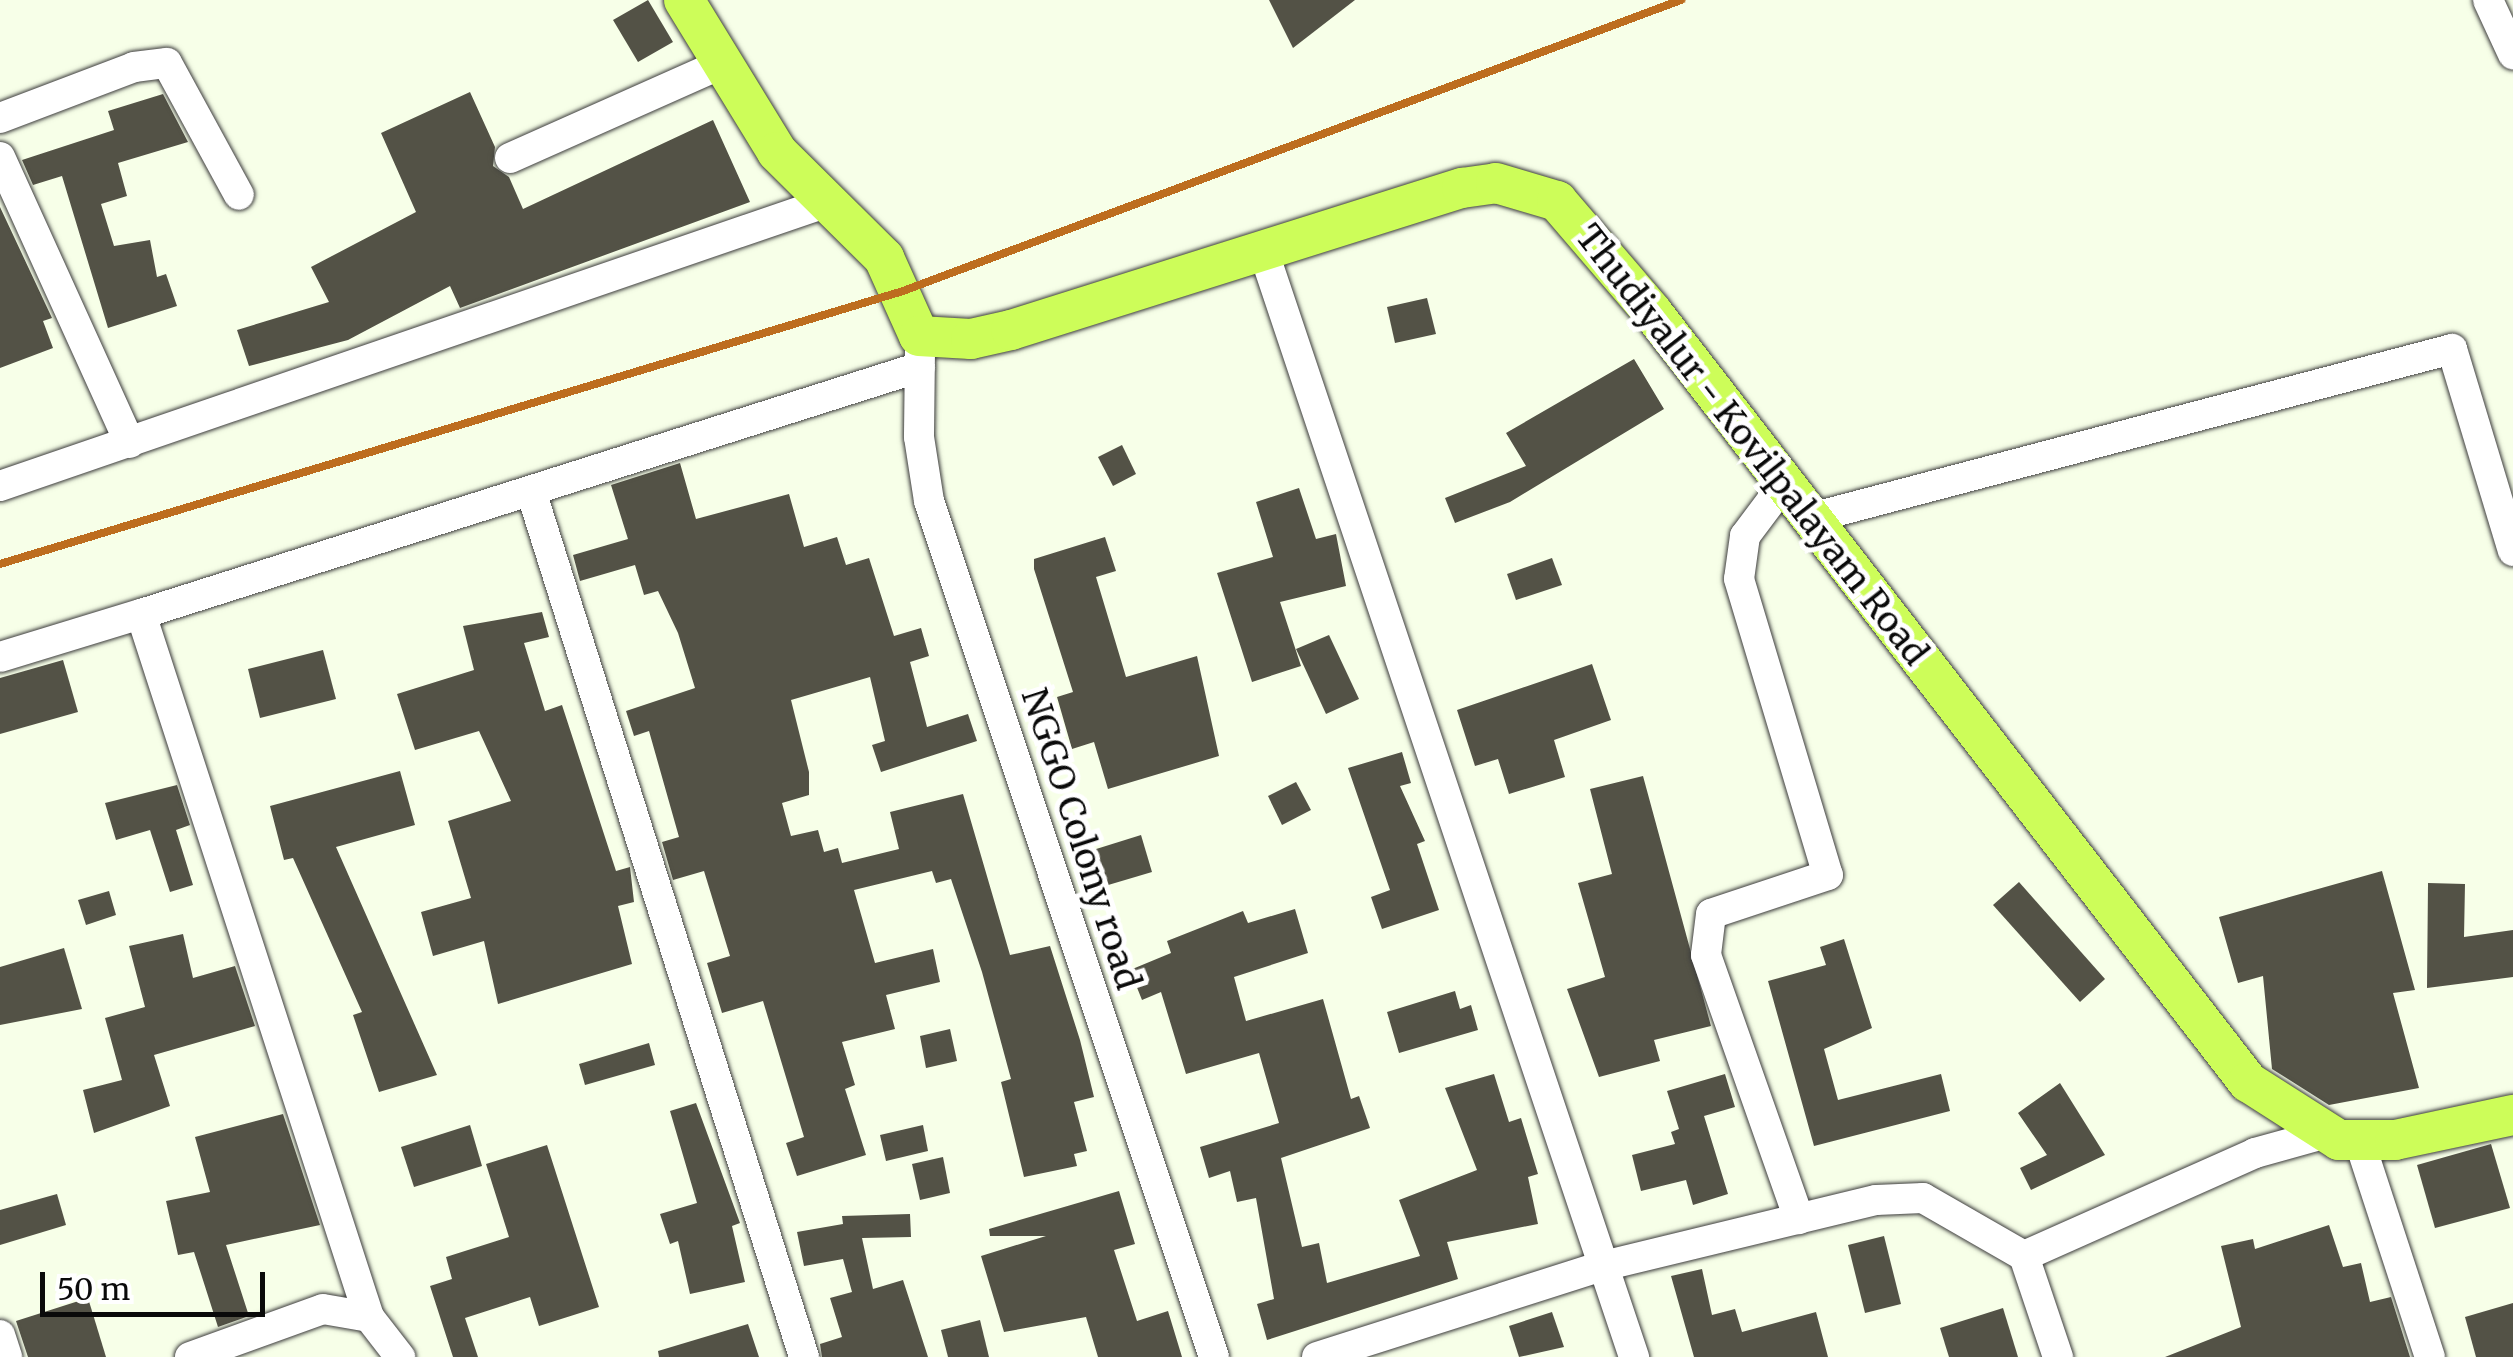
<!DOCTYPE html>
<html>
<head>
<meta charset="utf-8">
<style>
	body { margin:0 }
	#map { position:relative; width:2513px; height:1357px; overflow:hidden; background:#f7ffe8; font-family:Merriweather,serif }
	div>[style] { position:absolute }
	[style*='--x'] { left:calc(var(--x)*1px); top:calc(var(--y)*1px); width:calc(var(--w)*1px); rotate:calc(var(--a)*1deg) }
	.building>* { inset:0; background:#535246 }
	.roads { filter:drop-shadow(0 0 2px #3d3d3d) drop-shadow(0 0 2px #3d3d3d) }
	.minor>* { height:30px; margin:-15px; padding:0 15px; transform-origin:15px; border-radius:15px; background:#fff }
	.major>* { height:40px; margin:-20px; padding:0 20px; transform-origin:20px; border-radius:20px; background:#cdfd59 }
	.rail>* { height:8px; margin:-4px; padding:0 4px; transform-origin:4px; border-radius:4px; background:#bd6d1f }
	span { translate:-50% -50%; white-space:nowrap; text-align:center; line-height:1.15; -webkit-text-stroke:10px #fff; paint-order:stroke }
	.street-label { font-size:35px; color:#0a0a0a }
	.scale { position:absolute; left:40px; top:1272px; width:225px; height:45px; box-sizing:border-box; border:5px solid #0a0a0a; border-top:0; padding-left:12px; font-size:30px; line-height:35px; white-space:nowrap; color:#0a0a0a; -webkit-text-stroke:8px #fff; paint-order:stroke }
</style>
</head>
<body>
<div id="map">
	<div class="building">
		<div style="clip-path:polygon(648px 0,673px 42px,638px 62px,613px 20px)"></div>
		<div style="clip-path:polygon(1269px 0,1355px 0,1293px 48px)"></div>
		<div style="clip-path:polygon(470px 92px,495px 147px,493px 166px,509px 177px,523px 209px,713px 120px,750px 202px,460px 308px,450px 286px,348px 340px,249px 366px,237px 330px,329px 302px,311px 267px,416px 212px,381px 133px)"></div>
		<div style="clip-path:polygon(163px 94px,188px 142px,118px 163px,127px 196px,101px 204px,114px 246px,150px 240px,157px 277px,166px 274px,177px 306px,108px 328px,62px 176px,33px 185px,22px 160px,114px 130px,108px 111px)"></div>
		<div style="clip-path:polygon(0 207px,52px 318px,43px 321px,53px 348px,0 368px)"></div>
		<div style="clip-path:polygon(1427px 298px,1436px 334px,1395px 343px,1387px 307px)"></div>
		<div style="clip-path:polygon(1634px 359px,1664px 409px,1510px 502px,1455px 523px,1445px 498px,1526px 466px,1506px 433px)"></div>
		<div style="clip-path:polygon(1122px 445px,1136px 474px,1113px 486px,1098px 457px)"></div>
		<div style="clip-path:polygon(680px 463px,696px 519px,789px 494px,804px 547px,837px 537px,846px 565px,869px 558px,894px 636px,921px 628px,929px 656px,910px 662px,927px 727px,968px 714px,977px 741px,881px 772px,872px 745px,885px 741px,870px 677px,791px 700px,809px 772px,809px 795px,782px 803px,791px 836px,818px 830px,824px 852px,838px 848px,842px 863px,899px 849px,890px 812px,963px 794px,1010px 955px,1050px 946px,1080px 1040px,1094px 1097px,1074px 1102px,1087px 1151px,1074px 1154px,1077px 1166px,1024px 1177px,1001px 1082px,1011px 1079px,982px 972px,951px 879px,936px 883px,932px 871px,854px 890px,875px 963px,933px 949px,940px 982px,886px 995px,895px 1029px,842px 1042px,855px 1085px,845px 1089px,866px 1155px,797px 1176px,786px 1143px,804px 1137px,763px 1001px,722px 1013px,707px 963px,730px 956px,704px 871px,673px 880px,662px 842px,679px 837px,649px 731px,634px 736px,626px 711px,695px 688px,678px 633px,658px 591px,644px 595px,635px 565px,580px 581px,573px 555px,628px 539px,611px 485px)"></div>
		<div style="clip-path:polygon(1299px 488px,1316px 539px,1336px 534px,1346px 586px,1280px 602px,1301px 666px,1252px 682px,1217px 573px,1273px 557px,1256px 502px)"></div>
		<div style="clip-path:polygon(1105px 537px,1116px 571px,1096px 577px,1126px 677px,1197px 656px,1219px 756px,1108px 789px,1094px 742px,1072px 749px,1057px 697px,1073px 692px,1034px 569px,1034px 559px)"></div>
		<div style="clip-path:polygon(1552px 558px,1562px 585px,1516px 600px,1507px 574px)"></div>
		<div style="clip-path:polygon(542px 612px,549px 637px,524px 643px,545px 711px,562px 705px,616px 871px,630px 867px,634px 902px,618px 906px,632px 964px,498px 1004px,484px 941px,433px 956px,421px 912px,471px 898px,448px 821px,511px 801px,479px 731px,415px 750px,397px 694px,474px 670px,463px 626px)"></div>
		<div style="clip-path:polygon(1329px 635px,1359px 699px,1326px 714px,1296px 649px)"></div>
		<div style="clip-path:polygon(323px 650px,336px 699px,260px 718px,248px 669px)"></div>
		<div style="clip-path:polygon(63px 660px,78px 712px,0 734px,0 678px)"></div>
		<div style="clip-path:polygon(1592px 664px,1611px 720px,1554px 740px,1565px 777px,1509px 794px,1498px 759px,1475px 766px,1457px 710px)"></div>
		<div style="clip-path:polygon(1402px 752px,1411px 783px,1400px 786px,1425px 841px,1417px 844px,1439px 910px,1382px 929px,1371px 897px,1390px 890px,1348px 768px)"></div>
		<div style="clip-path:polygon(400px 771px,415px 825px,336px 847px,437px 1075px,379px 1092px,353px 1015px,362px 1012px,293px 858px,284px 860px,270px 806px)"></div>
		<div style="clip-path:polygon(1643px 776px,1711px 1026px,1654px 1040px,1660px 1061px,1599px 1077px,1567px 989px,1605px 977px,1578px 883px,1612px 874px,1590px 789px)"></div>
		<div style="clip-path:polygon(1296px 782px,1311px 810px,1282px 825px,1268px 796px)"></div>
		<div style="clip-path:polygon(177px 785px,190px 825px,176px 830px,193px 885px,170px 892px,150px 830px,116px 840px,105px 803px)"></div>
		<div style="clip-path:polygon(1141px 835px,1152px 872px,1088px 891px,1077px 855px)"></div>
		<div style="clip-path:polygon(2382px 871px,2415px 990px,2393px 993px,2419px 1088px,2329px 1105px,2272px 1069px,2263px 976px,2238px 983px,2219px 917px)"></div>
		<div style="clip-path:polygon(2019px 882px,2105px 979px,2080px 1002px,1993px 905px)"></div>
		<div style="clip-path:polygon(2428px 883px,2465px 884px,2464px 937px,2513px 930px,2513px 977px,2427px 988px)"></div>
		<div style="clip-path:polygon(109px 891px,116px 915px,86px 925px,78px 900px)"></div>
		<div style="clip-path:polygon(1295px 909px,1308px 953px,1234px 977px,1246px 1021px,1323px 999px,1351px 1099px,1359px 1096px,1370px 1128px,1281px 1158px,1302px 1247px,1319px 1243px,1327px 1283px,1420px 1256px,1399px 1200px,1477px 1170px,1445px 1088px,1494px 1074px,1509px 1122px,1521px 1118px,1538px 1174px,1528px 1177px,1538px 1224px,1447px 1242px,1458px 1279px,1267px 1340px,1257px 1304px,1274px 1299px,1256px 1198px,1237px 1202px,1230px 1171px,1209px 1178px,1200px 1147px,1279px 1123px,1259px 1053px,1186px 1074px,1161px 992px,1142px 1000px,1130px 970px,1171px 953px,1167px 941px,1243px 911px,1248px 923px)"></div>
		<div style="clip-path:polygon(183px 934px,193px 978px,235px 966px,255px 1026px,154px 1055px,170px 1106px,94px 1133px,83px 1090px,122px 1080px,105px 1018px,145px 1007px,129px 946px)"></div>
		<div style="clip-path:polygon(1844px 939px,1872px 1028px,1824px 1049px,1838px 1100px,1941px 1074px,1950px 1111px,1814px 1146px,1768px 981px,1826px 965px,1820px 947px)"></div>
		<div style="clip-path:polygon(64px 948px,82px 1009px,0 1025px,0 967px)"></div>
		<div style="clip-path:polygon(1455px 991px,1460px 1009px,1471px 1005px,1478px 1030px,1399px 1053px,1387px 1012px)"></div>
		<div style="clip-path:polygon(950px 1029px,957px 1061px,926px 1068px,920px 1036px)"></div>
		<div style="clip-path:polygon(649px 1043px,655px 1065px,585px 1085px,579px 1064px)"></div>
		<div style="clip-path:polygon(1725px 1074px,1735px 1107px,1704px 1116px,1728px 1194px,1693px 1205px,1686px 1180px,1641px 1191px,1632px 1155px,1675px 1144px,1671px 1132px,1679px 1129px,1667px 1091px)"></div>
		<div style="clip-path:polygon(2060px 1083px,2105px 1155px,2031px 1190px,2020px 1168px,2047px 1155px,2018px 1113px)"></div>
		<div style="clip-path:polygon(696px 1103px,740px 1223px,732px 1226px,745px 1282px,690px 1294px,678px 1241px,670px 1244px,660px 1214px,697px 1203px,670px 1111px)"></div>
		<div style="clip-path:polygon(283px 1114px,320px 1225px,226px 1245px,249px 1316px,218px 1327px,194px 1252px,178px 1255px,166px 1201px,210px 1192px,195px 1137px)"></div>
		<div style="clip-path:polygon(470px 1125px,482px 1166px,414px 1187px,401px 1147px)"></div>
		<div style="clip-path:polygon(923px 1125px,928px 1151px,886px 1161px,880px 1135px)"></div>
		<div style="clip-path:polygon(2491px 1144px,2510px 1208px,2435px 1228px,2417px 1165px)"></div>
		<div style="clip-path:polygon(547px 1145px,599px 1307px,539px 1326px,530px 1297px,465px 1318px,478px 1357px,453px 1357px,430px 1286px,452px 1279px,446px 1257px,509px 1237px,486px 1164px)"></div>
		<div style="clip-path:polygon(943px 1157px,950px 1193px,920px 1200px,912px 1164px)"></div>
		<div style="clip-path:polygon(1119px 1191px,1135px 1244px,1114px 1250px,1137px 1321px,1168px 1311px,1182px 1357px,1098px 1357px,1086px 1317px,1004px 1332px,981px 1256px,1046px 1236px,990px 1236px,989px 1229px)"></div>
		<div style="clip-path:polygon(57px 1194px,66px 1225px,0 1245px,0 1210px)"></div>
		<div style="clip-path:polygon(910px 1214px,911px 1237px,862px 1238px,873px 1289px,903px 1280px,928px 1357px,822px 1357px,820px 1344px,842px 1337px,830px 1298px,852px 1292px,843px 1259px,804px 1266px,797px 1232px,843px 1224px,842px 1216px)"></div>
		<div style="clip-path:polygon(2329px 1225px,2343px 1267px,2361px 1263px,2370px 1302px,2391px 1297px,2410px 1357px,2165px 1357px,2241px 1327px,2221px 1246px,2253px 1239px,2255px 1249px)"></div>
		<div style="clip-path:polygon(1884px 1236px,1901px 1304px,1865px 1313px,1848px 1245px)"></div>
		<div style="clip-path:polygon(1702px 1269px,1712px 1315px,1735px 1309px,1742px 1332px,1816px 1312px,1828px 1357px,1694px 1357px,1671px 1276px)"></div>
		<div style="clip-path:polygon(88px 1298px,106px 1357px,28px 1357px,16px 1321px)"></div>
		<div style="clip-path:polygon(2513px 1303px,2513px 1357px,2476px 1357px,2465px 1317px)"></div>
		<div style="clip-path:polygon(2003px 1308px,2018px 1357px,1949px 1357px,1940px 1328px)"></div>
		<div style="clip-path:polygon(1552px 1312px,1564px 1347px,1519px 1357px,1509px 1326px)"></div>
		<div style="clip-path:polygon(980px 1320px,989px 1357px,948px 1357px,941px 1330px)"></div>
		<div style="clip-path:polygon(748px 1324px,759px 1357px,659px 1357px,658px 1351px)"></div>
	</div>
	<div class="roads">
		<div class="minor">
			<div style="--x:2488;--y:0;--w:60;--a:65.2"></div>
			<div style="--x:0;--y:118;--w:143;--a:-20.8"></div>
			<div style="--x:134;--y:67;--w:33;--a:-7"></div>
			<div style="--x:167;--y:63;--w:150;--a:61.4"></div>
			<div style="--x:0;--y:157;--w:314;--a:65.6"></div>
			<div style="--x:510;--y:158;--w:233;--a:-24"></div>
			<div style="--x:1262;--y:247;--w:1171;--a:71.47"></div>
			<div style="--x:920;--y:352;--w:85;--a:90.7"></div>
			<div style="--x:919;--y:437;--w:65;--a:81.1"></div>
			<div style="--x:929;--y:501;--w:902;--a:71.59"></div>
			<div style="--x:1784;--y:484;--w:65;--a:126.9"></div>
			<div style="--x:1745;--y:536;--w:43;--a:97.9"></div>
			<div style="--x:1739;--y:579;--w:309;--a:73.3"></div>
			<div style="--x:1828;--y:875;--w:123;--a:161.6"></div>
			<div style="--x:1711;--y:914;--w:41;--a:97"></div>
			<div style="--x:1706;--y:955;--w:280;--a:70.6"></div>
			<div style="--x:0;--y:486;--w:869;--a:-18.94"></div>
			<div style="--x:531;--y:491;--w:908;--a:72.5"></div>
			<div style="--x:1811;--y:518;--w:663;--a:-14.77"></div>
			<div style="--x:2452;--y:349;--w:211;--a:73.2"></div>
			<div style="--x:0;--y:657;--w:147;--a:-17"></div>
			<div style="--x:2359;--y:1140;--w:228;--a:71.9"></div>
			<div style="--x:2024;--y:1256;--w:107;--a:71.4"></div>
			<div style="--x:369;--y:1317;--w:739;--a:-107.97"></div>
			<div style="--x:141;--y:614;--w:817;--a:-17.59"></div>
			<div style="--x:0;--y:1335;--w:23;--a:72"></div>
			<div style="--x:190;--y:1357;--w:141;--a:-19.8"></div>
			<div style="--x:323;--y:1309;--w:47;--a:9.9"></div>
			<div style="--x:369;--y:1317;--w:51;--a:52.2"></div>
			<div style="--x:1317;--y:1357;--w:300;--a:-17.7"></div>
			<div style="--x:1603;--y:1266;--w:281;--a:-13.6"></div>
			<div style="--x:1876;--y:1200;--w:47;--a:-2.4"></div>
			<div style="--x:1923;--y:1198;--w:116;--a:29.9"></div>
			<div style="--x:2024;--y:1256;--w:253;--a:-24"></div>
			<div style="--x:2255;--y:1153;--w:67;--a:-15.5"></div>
		</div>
		<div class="major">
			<div style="--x:684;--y:0;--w:178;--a:58.5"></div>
			<div style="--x:777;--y:152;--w:151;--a:44.7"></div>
			<div style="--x:884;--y:258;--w:85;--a:65.8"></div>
			<div style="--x:919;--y:336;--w:52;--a:3.3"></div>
			<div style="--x:971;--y:339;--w:41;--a:-12.7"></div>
			<div style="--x:1011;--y:330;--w:473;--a:-17.5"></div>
			<div style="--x:1462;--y:188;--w:34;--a:-8"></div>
			<div style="--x:1496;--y:183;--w:64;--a:16.4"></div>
			<div style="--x:1557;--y:201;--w:146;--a:49.4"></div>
			<div style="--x:1652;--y:312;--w:974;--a:52.26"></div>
			<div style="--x:2248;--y:1082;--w:108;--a:32.5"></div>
			<div style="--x:2339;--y:1140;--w:56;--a:0"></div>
			<div style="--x:2395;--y:1140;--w:121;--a:-12"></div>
		</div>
	</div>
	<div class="rail">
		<div style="--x:0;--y:564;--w:943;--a:-16.82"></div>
		<div style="--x:903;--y:291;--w:831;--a:-20.51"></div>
	</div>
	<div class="street-label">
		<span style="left:1752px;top:445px;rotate:52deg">Thudiyalur - Kovilpalayam Road</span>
		<span style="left:1081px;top:839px;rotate:72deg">NGGO Colony road</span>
	</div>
	<div class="scale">50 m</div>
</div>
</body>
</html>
